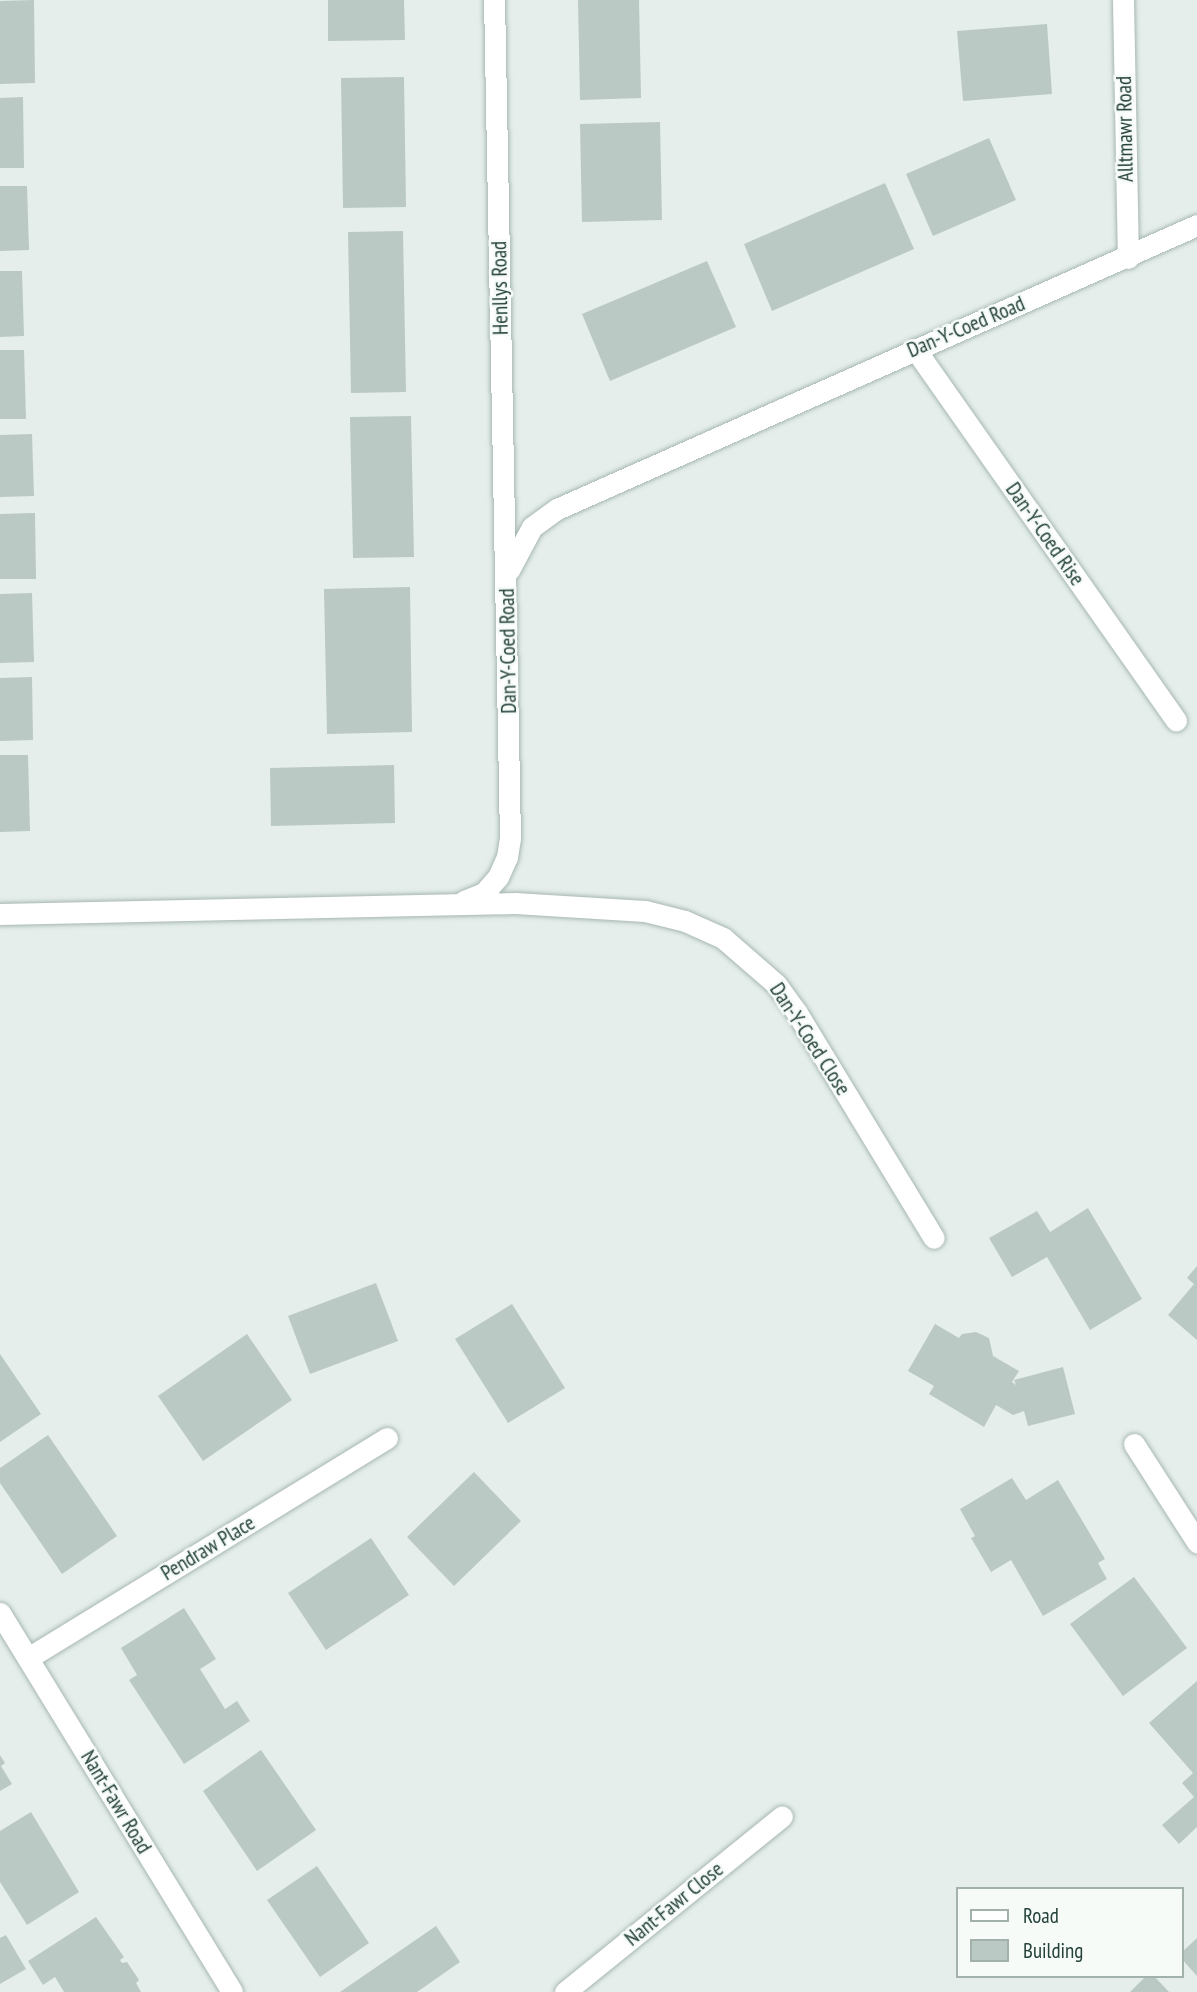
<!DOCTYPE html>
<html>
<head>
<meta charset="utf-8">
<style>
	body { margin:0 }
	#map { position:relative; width:1197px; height:1992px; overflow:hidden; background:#e5eeea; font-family:"PT Sans Narrow",sans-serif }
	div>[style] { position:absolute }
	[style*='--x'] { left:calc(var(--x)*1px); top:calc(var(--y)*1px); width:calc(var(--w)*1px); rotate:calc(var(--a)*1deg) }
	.building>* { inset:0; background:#bac9c4 }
	.roads { filter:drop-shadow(0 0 2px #a7b7b2) drop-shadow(0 0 2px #a7b7b2) }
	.minor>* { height:21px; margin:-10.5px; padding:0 10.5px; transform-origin:10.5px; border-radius:10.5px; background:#fff }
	span { translate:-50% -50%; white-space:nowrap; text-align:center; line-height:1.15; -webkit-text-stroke:5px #f6fbf8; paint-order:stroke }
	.street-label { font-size:21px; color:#24413a }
	.legend { position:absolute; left:956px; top:1887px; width:228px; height:91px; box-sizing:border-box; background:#f6fbf8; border:2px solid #a2b1ac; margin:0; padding:9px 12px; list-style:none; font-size:21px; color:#24413a }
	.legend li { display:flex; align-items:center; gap:14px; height:35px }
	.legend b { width:35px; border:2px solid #a2b1ac }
</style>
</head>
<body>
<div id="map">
	<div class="building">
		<div style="clip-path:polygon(34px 0,35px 83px,0 84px,0 1px)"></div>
		<div style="clip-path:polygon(328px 0,404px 0,405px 40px,328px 41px)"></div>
		<div style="clip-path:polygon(578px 0,639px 0,641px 98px,580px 100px)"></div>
		<div style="clip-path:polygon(1047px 24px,1052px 94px,963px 101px,957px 31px)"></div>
		<div style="clip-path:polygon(404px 77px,406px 207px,343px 208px,341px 78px)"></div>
		<div style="clip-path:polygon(23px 97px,24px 168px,0 168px,0 98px)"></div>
		<div style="clip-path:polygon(660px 122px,662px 220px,582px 222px,580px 124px)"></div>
		<div style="clip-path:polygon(989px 138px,1016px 200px,933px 236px,906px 174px)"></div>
		<div style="clip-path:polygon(885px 183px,914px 249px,772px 311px,744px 244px)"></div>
		<div style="clip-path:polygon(0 186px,27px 186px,29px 250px,0 251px)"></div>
		<div style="clip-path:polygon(403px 231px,406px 392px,351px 393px,348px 232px)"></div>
		<div style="clip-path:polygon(707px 261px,736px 327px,610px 381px,582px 314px)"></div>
		<div style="clip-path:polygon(0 271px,22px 271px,24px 336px,0 337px)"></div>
		<div style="clip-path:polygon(0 350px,24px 350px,26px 419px,0 419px)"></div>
		<div style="clip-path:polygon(411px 416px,414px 557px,353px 558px,350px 417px)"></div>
		<div style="clip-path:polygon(32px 434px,34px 496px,0 497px,0 435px)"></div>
		<div style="clip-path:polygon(35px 513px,36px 579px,0 579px,0 514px)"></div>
		<div style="clip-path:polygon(410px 587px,412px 732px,327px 734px,324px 589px)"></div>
		<div style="clip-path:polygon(32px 593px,34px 662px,0 663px,0 594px)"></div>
		<div style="clip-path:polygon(32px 677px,33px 740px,0 741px,0 678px)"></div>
		<div style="clip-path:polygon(0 755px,28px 755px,30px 831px,0 832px)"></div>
		<div style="clip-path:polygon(394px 765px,395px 823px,271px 826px,270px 768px)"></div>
		<div style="clip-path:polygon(1088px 1208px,1142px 1299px,1090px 1330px,1047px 1257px,1012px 1277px,989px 1238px,1037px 1211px,1050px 1232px)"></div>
		<div style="clip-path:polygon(1197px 1266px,1197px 1340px,1168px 1315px,1194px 1284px,1187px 1278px)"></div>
		<div style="clip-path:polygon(376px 1283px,398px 1341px,310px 1374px,288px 1316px)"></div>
		<div style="clip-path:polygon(512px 1304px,565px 1388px,508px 1423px,455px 1339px)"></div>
		<div style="clip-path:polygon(935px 1324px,959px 1338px,962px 1334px,976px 1332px,989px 1338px,993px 1356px,1019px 1371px,1012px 1382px,1016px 1385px,1014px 1380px,1063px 1367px,1075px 1414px,1028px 1426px,1024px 1411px,1013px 1415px,996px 1405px,984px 1427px,929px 1394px,934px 1386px,908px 1371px)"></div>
		<div style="clip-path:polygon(247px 1334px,292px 1400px,203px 1461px,158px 1396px)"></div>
		<div style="clip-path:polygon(0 1354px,41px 1414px,0 1442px)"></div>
		<div style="clip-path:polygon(48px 1435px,117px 1536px,62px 1574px,0 1483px,0 1468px)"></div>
		<div style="clip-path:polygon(474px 1472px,521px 1521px,454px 1586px,407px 1537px)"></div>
		<div style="clip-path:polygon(1012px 1478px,1026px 1500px,1058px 1480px,1105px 1559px,1098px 1563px,1107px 1579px,1043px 1616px,1011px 1560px,991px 1572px,971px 1538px,975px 1536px,960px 1509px)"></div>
		<div style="clip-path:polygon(371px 1538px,409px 1595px,326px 1650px,288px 1593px)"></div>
		<div style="clip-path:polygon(1134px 1577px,1187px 1648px,1123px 1696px,1070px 1624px)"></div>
		<div style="clip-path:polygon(184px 1608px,216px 1659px,200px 1669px,225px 1709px,237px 1701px,250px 1721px,184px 1764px,129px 1680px,137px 1675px,121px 1648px)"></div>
		<div style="clip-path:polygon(1197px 1681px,1197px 1827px,1179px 1844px,1162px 1825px,1194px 1797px,1182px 1783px,1193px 1773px,1149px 1723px)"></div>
		<div style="clip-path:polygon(261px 1750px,316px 1830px,257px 1871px,203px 1791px)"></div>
		<div style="clip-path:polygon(0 1755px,5px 1763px,1px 1766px,12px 1784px,0 1791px)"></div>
		<div style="clip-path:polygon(31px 1812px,79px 1892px,27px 1925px,0 1882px,0 1831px)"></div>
		<div style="clip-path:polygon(317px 1866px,369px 1943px,320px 1977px,267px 1900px)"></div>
		<div style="clip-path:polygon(96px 1917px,124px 1957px,120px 1960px,122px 1963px,127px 1962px,139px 1980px,136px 1983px,141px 1992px,64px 1992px,55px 1977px,43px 1985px,28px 1961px)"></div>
		<div style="clip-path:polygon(436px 1926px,460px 1962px,417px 1992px,340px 1992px)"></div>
		<div style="clip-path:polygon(6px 1935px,26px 1969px,0 1984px,0 1938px)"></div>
		<div style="clip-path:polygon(1197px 1938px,1197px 1976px,1181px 1958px,1181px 1953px)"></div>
		<div style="clip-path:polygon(1146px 1976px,1154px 1976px,1169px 1992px,1130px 1992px)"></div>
	</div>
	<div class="roads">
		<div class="minor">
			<div style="--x:1123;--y:0;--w:258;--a:88.9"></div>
			<div style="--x:915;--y:349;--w:454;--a:54.9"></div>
			<div style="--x:509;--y:570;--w:49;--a:-61.9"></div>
			<div style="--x:532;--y:527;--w:31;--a:-36"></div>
			<div style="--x:557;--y:509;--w:700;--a:-23.93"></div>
			<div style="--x:464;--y:901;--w:22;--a:-22"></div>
			<div style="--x:484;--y:893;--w:21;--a:-49"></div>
			<div style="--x:498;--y:877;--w:22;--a:-66"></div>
			<div style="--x:507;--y:857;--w:19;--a:-81"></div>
			<div style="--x:510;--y:838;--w:838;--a:-91.09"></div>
			<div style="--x:0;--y:914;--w:515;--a:-1.22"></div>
			<div style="--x:515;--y:903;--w:130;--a:3.5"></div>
			<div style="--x:645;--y:911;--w:41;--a:14"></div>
			<div style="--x:685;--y:921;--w:42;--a:24.1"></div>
			<div style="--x:723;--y:938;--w:70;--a:41"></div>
			<div style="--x:776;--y:984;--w:36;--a:54"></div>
			<div style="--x:797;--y:1013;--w:263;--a:58.7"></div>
			<div style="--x:1134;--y:1444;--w:117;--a:57.3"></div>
			<div style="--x:0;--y:1613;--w:444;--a:58.5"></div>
			<div style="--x:28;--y:1658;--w:421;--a:-31.5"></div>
			<div style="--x:565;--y:1992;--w:279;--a:-39"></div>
		</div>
	</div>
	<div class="street-label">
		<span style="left:1125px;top:129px;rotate:-91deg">Alltmawr Road</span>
		<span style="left:500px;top:288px;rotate:-91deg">Henllys Road</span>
		<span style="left:966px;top:327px;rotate:-23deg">Dan-Y-Coed Road</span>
		<span style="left:1045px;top:534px;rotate:55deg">Dan-Y-Coed Rise</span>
		<span style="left:508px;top:651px;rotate:-91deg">Dan-Y-Coed Road</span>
		<span style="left:810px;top:1039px;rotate:57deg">Dan-Y-Coed Close</span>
		<span style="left:208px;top:1548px;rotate:-31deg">Pendraw Place</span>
		<span style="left:116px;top:1802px;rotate:59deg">Nant-Fawr Road</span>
		<span style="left:674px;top:1904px;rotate:-39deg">Nant-Fawr Close</span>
	</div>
	<ul class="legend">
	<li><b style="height:9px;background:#fff"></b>Road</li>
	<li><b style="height:19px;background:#bac9c4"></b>Building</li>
	</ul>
</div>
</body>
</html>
